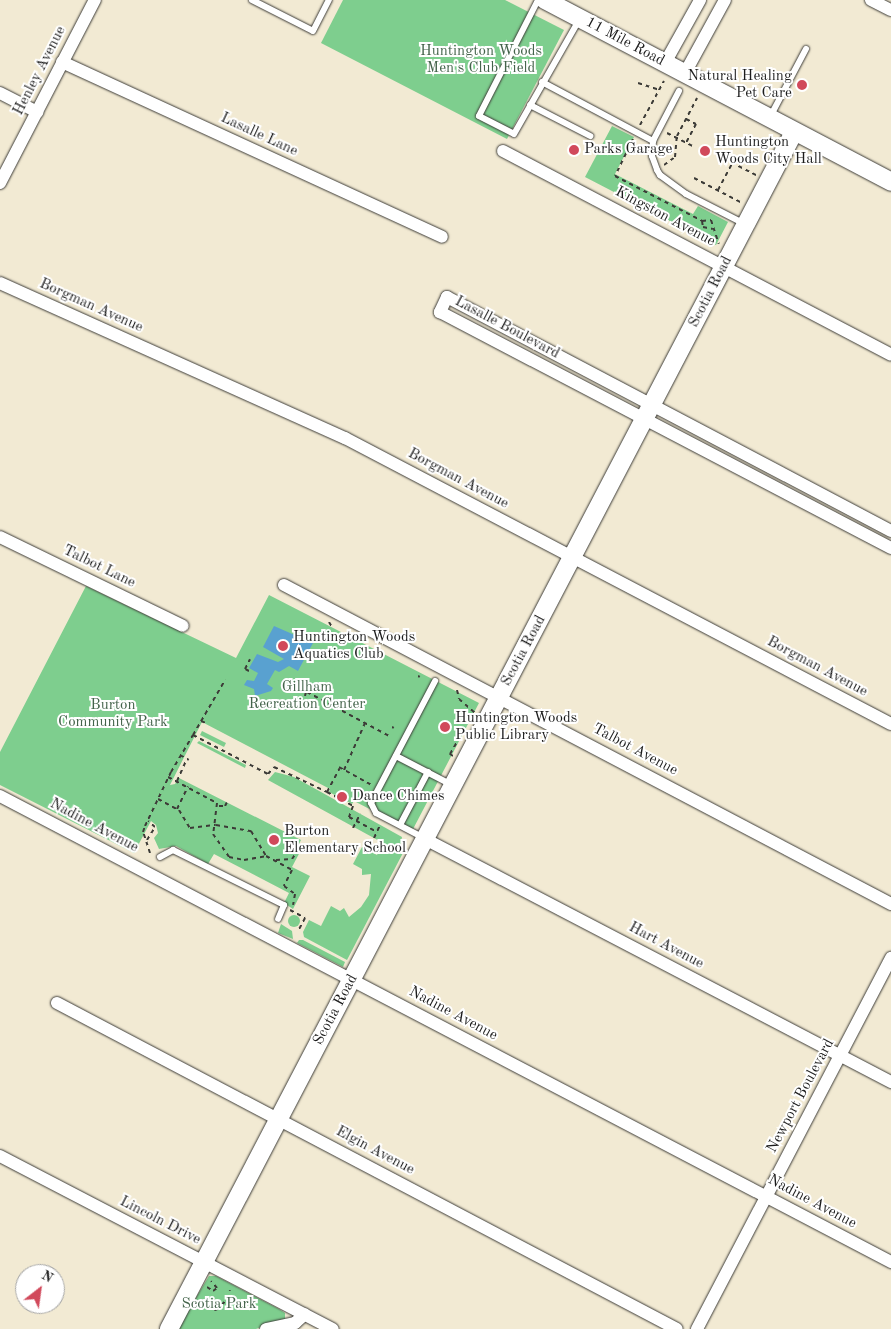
<!DOCTYPE html>
<html>
<head>
<meta charset="utf-8">
<style>
	body { margin:0 }
	#map { position:relative; width:891px; height:1329px; overflow:hidden; background:#f2ead3; font-family:"Old Standard TT",serif }
	div>[style] { position:absolute }
	[style*='--x'] { left:calc(var(--x)*1px); top:calc(var(--y)*1px); width:calc(var(--w)*1px); rotate:calc(var(--a)*1deg) }
	.green>* { inset:0; background:#7ece8e }
	.round { border-radius:50% }
	.water>* { inset:0; background:#59a1d0 }
	.path>* { height:2px; margin-top:-1px; transform-origin:0; background:repeating-linear-gradient(90deg,#3c3b37 0 4px,transparent 0 8px) }
	.roads { filter:drop-shadow(0 0 1px #3c3b37) drop-shadow(0 0 1px #3c3b37) }
	.lane>* { height:6px; margin:-3px; padding:0 3px; transform-origin:3px; border-radius:3px; background:#fff }
	.street>* { height:12px; margin:-6px; padding:0 6px; transform-origin:6px; border-radius:6px; background:#fff }
	.secondary>* { height:18px; margin:-9px; padding:0 9px; transform-origin:9px; border-radius:9px; background:#fff }
	.dots>* { width:14px; height:14px; translate:-50% -50%; box-sizing:border-box; border:2px solid #fff; border-radius:50% }
	span { translate:-50% -50%; white-space:nowrap; text-align:center; line-height:1.15; -webkit-text-stroke:4px #fff; paint-order:stroke }
	.street-label { font-size:15px; color:#1c1c1c }
	.park-label { font-size:15px; color:#43634a }
	.poi-label { font-size:15px; color:#1c1c1c }
	.right { translate:-100% -50%; text-align:right }
	.left { translate:0 -50%; text-align:left }
	.north { position:absolute; left:15px; top:1264px; width:50px; height:50px; box-sizing:border-box; background:#fff; border:1px solid #a4a4a4; border-radius:50%; rotate:30deg; font-size:14px; font-weight:700; line-height:20px; text-align:center; color:#1c1c1c }
	.north::after { content:''; display:block; margin:auto; width:18px; height:22px; background:#d1495b; clip-path:polygon(50% 0,100% 100%,50% 72%,0 100%) }
</style>
</head>
<body>
<div id="map">
	<div class="green">
		<div style="clip-path:polygon(343px 0,505px 0,564px 30px,507px 139px,321px 43px)"></div>
		<div style="clip-path:polygon(612px 126px,634px 137px,615px 174px,693px 214px,698px 206px,728px 222px,716px 245px,585px 177px)"></div>
		<div style="clip-path:polygon(86px 586px,236px 658px,269px 595px,479px 703px,412px 831px,354px 801px,352px 804px,329px 792px,330px 789px,202px 722px,170px 785px,175px 784px,179px 778px,301px 840px,297px 848px,301px 850px,292px 867px,310px 876px,293px 909px,284px 903px,289px 893px,214px 854px,208px 864px,176px 846px,159px 849px,154px 838px,158px 833px,156px 825px,151px 821px,134px 853px,0 785px,0 752px)"></div>
		<div style="clip-path:polygon(202px 731px,226px 743px,224px 747px,200px 735px)"></div>
		<div style="clip-path:polygon(199px 741px,246px 765px,245px 768px,197px 743px)"></div>
		<div style="clip-path:polygon(275px 772px,294px 777px,402px 837px,400px 848px,404px 851px,347px 960px,304px 937px,303px 932px,309px 920px,321px 926px,331px 906px,340px 911px,344px 908px,349px 917px,361px 907px,369px 895px,371px 874px,362px 875px,362px 869px,353px 864px,362px 847px,377px 855px,383px 843px,268px 780px)"></div>
		<div class="round" style="left:288px;top:915px;width:12px;height:12px"></div>
		<div style="clip-path:polygon(281px 924px,292px 931px,293px 939px,278px 933px)"></div>
		<div style="clip-path:polygon(299px 940px,303px 940px,345px 962px,343px 967px,297px 943px)"></div>
		<div style="clip-path:polygon(209px 1276px,216px 1276px,279px 1309px,285px 1313px,285px 1319px,256px 1329px,177px 1329px)"></div>
	</div>
	<div class="water">
		<div style="clip-path:polygon(274px 626px,313px 643px,298px 671px,289px 666px,279px 672px,275px 670px,267px 684px,273px 688px,271px 691px,255px 696px,254px 689px,244px 685px,247px 680px,254px 681px,258px 673px,249px 668px,257px 654px,278px 662px,284px 659px,263px 647px)"></div>
	</div>
	<div class="path">
		<div style="--x:638;--y:83;--w:22;--a:18"></div>
		<div style="--x:686;--y:119;--w:11;--a:27"></div>
		<div style="--x:696;--y:124;--w:21;--a:118"></div>
		<div style="--x:640;--y:125;--w:50;--a:-61.4"></div>
		<div style="--x:667;--y:133;--w:29;--a:27"></div>
		<div style="--x:633;--y:139;--w:41;--a:115.9"></div>
		<div style="--x:615;--y:176;--w:98;--a:27.3"></div>
		<div style="--x:702;--y:221;--w:9;--a:-6"></div>
		<div style="--x:711;--y:220;--w:25;--a:72"></div>
		<div style="--x:717;--y:155;--w:44;--a:27.1"></div>
		<div style="--x:664;--y:165;--w:14;--a:-36"></div>
		<div style="--x:675;--y:157;--w:21;--a:-85"></div>
		<div style="--x:677;--y:136;--w:43;--a:-62.2"></div>
		<div style="--x:694;--y:178;--w:54;--a:27.5"></div>
		<div style="--x:718;--y:190;--w:30;--a:-62"></div>
		<div style="--x:702;--y:221;--w:6;--a:81"></div>
		<div style="--x:703;--y:227;--w:10;--a:11"></div>
		<div style="--x:329;--y:622;--w:6;--a:59"></div>
		<div style="--x:249;--y:671;--w:4;--a:-153"></div>
		<div style="--x:245;--y:669;--w:11;--a:-63"></div>
		<div style="--x:418;--y:676;--w:2;--a:27"></div>
		<div style="--x:457;--y:690;--w:9;--a:77"></div>
		<div style="--x:459;--y:699;--w:21;--a:41"></div>
		<div style="--x:307;--y:692;--w:93;--a:28.2"></div>
		<div style="--x:305;--y:696;--w:8;--a:-76"></div>
		<div style="--x:323;--y:701;--w:6;--a:-59"></div>
		<div style="--x:201;--y:721;--w:5;--a:22"></div>
		<div style="--x:392;--y:727;--w:2;--a:27"></div>
		<div style="--x:193;--y:735;--w:64;--a:-59.8"></div>
		<div style="--x:180;--y:755;--w:10;--a:29"></div>
		<div style="--x:453;--y:756;--w:4;--a:-146"></div>
		<div style="--x:450;--y:754;--w:20;--a:-60"></div>
		<div style="--x:339;--y:767;--w:38;--a:29"></div>
		<div style="--x:344;--y:770;--w:51;--a:-65.9"></div>
		<div style="--x:168;--y:777;--w:55;--a:28"></div>
		<div style="--x:217;--y:803;--w:31;--a:97"></div>
		<div style="--x:213;--y:834;--w:28;--a:55"></div>
		<div style="--x:229;--y:857;--w:15;--a:11"></div>
		<div style="--x:244;--y:860;--w:22;--a:-10"></div>
		<div style="--x:177;--y:781;--w:24;--a:-66"></div>
		<div style="--x:327;--y:792;--w:27;--a:-62"></div>
		<div style="--x:158;--y:799;--w:24;--a:28"></div>
		<div style="--x:179;--y:810;--w:21;--a:59"></div>
		<div style="--x:190;--y:828;--w:26;--a:-7"></div>
		<div style="--x:216;--y:825;--w:36;--a:10"></div>
		<div style="--x:251;--y:831;--w:29;--a:59"></div>
		<div style="--x:266;--y:856;--w:30;--a:28"></div>
		<div style="--x:292;--y:870;--w:18;--a:117"></div>
		<div style="--x:284;--y:886;--w:14;--a:36"></div>
		<div style="--x:295;--y:894;--w:11;--a:100"></div>
		<div style="--x:219;--y:806;--w:6;--a:0"></div>
		<div style="--x:225;--y:806;--w:4;--a:-63"></div>
		<div style="--x:177;--y:809;--w:25;--a:-64"></div>
		<div style="--x:353;--y:828;--w:16;--a:-63"></div>
		<div style="--x:374;--y:838;--w:14;--a:-65"></div>
		<div style="--x:147;--y:840;--w:15;--a:-58"></div>
		<div style="--x:155;--y:827;--w:9;--a:-139"></div>
		<div style="--x:150;--y:853;--w:22;--a:-108"></div>
		<div style="--x:143;--y:832;--w:6;--a:-72"></div>
		<div style="--x:145;--y:826;--w:60;--a:-64.3"></div>
		<div style="--x:171;--y:772;--w:43;--a:-59.3"></div>
		<div style="--x:193;--y:735;--w:85;--a:27.5"></div>
		<div style="--x:268;--y:774;--w:9;--a:-49"></div>
		<div style="--x:274;--y:767;--w:59;--a:25.3"></div>
		<div style="--x:327;--y:792;--w:30;--a:28"></div>
		<div style="--x:353;--y:806;--w:12;--a:110"></div>
		<div style="--x:349;--y:817;--w:32;--a:28"></div>
		<div style="--x:276;--y:860;--w:16;--a:-4"></div>
		<div style="--x:292;--y:859;--w:12;--a:-55"></div>
		<div style="--x:290;--y:910;--w:17;--a:28"></div>
		<div style="--x:305;--y:918;--w:15;--a:118"></div>
		<div style="--x:207;--y:1287;--w:7;--a:34"></div>
		<div style="--x:213;--y:1291;--w:5;--a:-37"></div>
		<div style="--x:217;--y:1288;--w:9;--a:-131"></div>
		<div style="--x:199;--y:1305;--w:18;--a:16"></div>
		<div style="--x:216;--y:1310;--w:16;--a:-43"></div>
		<div style="--x:228;--y:1299;--w:9;--a:-77"></div>
	</div>
	<div class="roads">
		<div class="lane">
			<div style="--x:252;--y:0;--w:68;--a:26.9"></div>
			<div style="--x:313;--y:31;--w:35;--a:-63"></div>
			<div style="--x:538;--y:0;--w:130;--a:117"></div>
			<div style="--x:479;--y:116;--w:39;--a:27"></div>
			<div style="--x:514;--y:134;--w:131;--a:-60.3"></div>
			<div style="--x:542;--y:82;--w:126;--a:28"></div>
			<div style="--x:679;--y:91;--w:56;--a:117.5"></div>
			<div style="--x:653;--y:141;--w:15;--a:94"></div>
			<div style="--x:652;--y:156;--w:15;--a:70"></div>
			<div style="--x:657;--y:170;--w:6;--a:59"></div>
			<div style="--x:660;--y:175;--w:32;--a:36"></div>
			<div style="--x:686;--y:194;--w:66;--a:27"></div>
			<div style="--x:530;--y:105;--w:68;--a:27.3"></div>
			<div style="--x:770;--y:117;--w:77;--a:-62.1"></div>
			<div style="--x:396;--y:756;--w:63;--a:27.4"></div>
			<div style="--x:400;--y:825;--w:60;--a:-62.2"></div>
			<div style="--x:424;--y:838;--w:54;--a:-152.5"></div>
			<div style="--x:376;--y:813;--w:11;--a:-117"></div>
			<div style="--x:371;--y:803;--w:138;--a:-62.3"></div>
			<div style="--x:160;--y:857;--w:15;--a:-28"></div>
			<div style="--x:173;--y:850;--w:124;--a:26.4"></div>
			<div style="--x:284;--y:905;--w:15;--a:113"></div>
		</div>
		<div class="street">
			<div style="--x:871;--y:0;--w:22;--a:27"></div>
			<div style="--x:62;--y:62;--w:418;--a:24.7"></div>
			<div style="--x:665;--y:63;--w:72;--a:-60.9"></div>
			<div style="--x:685;--y:73;--w:83;--a:-61.3"></div>
			<div style="--x:0;--y:93;--w:42;--a:27.2"></div>
			<div style="--x:503;--y:151;--w:438;--a:27.7"></div>
			<div style="--x:0;--y:183;--w:206;--a:-62.6"></div>
			<div style="--x:0;--y:283;--w:378;--a:24.2"></div>
			<div style="--x:345;--y:438;--w:616;--a:27.65"></div>
			<div style="--x:891;--y:531;--w:502;--a:-152.21"></div>
			<div style="--x:447;--y:297;--w:17;--a:115"></div>
			<div style="--x:440;--y:312;--w:509;--a:27.62"></div>
			<div style="--x:0;--y:537;--w:203;--a:25.9"></div>
			<div style="--x:284;--y:585;--w:686;--a:27.72"></div>
			<div style="--x:0;--y:796;--w:1006;--a:27.61"></div>
			<div style="--x:425;--y:839;--w:526;--a:27.54"></div>
			<div style="--x:57;--y:1003;--w:700;--a:27.74"></div>
			<div style="--x:0;--y:1156;--w:375;--a:27.5"></div>
			<div style="--x:266;--y:1329;--w:30;--a:-12"></div>
			<div style="--x:295;--y:1323;--w:13;--a:-42"></div>
			<div style="--x:697;--y:1329;--w:419;--a:-62.4"></div>
		</div>
		<div class="secondary">
			<div style="--x:545;--y:0;--w:391;--a:27.7"></div>
			<div style="--x:169;--y:1329;--w:1350;--a:-62.43"></div>
		</div>
	</div>
	<div class="dots">
		<div style="left:802px;top:85px;background:#d1495b"></div>
		<div style="left:574px;top:150px;background:#d1495b"></div>
		<div style="left:705px;top:151px;background:#d1495b"></div>
		<div style="left:283px;top:646px;background:#d1495b"></div>
		<div style="left:445px;top:727px;background:#d1495b"></div>
		<div style="left:342px;top:797px;background:#d1495b"></div>
		<div style="left:274px;top:840px;background:#d1495b"></div>
	</div>
	<div class="street-label">
		<span style="left:625px;top:42px;rotate:28deg">11 Mile Road</span>
		<span style="left:40px;top:71px;rotate:-63deg">Henley Avenue</span>
		<span style="left:259px;top:135px;rotate:25deg">Lasalle Lane</span>
		<span style="left:665px;top:217px;rotate:28deg">Kingston Avenue</span>
		<span style="left:711px;top:292px;rotate:-63deg">Scotia Road</span>
		<span style="left:91px;top:306px;rotate:24deg">Borgman Avenue</span>
		<span style="left:507px;top:328px;rotate:28deg">Lasalle Boulevard</span>
		<span style="left:458px;top:479px;rotate:28deg">Borgman Avenue</span>
		<span style="left:99px;top:567px;rotate:26deg">Talbot Lane</span>
		<span style="left:524px;top:651px;rotate:-62deg">Scotia Road</span>
		<span style="left:817px;top:667px;rotate:28deg">Borgman Avenue</span>
		<span style="left:635px;top:750px;rotate:28deg">Talbot Avenue</span>
		<span style="left:94px;top:826px;rotate:28deg">Nadine Avenue</span>
		<span style="left:666px;top:946px;rotate:28deg">Hart Avenue</span>
		<span style="left:336px;top:1010px;rotate:-62deg">Scotia Road</span>
		<span style="left:453px;top:1014px;rotate:28deg">Nadine Avenue</span>
		<span style="left:801px;top:1096px;rotate:-62deg">Newport Boulevard</span>
		<span style="left:375px;top:1151px;rotate:28deg">Elgin Avenue</span>
		<span style="left:812px;top:1202px;rotate:28deg">Nadine Avenue</span>
		<span style="left:160px;top:1221px;rotate:27deg">Lincoln Drive</span>
	</div>
	<div class="park-label">
		<span style="left:481px;top:60px">Huntington Woods<br>Men's Club Field</span>
		<span style="left:307px;top:696px">Gillham<br>Recreation Center</span>
		<span style="left:113px;top:714px">Burton<br>Community Park</span>
		<span style="left:219px;top:1305px">Scotia Park</span>
	</div>
	<div class="poi-label">
		<span class="right" style="left:792px;top:85px">Natural Healing<br>Pet Care</span>
		<span class="left" style="left:715px;top:151px">Huntington<br>Woods City Hall</span>
		<span class="left" style="left:584px;top:150px">Parks Garage</span>
		<span class="left" style="left:293px;top:646px">Huntington Woods<br>Aquatics Club</span>
		<span class="left" style="left:455px;top:727px">Huntington Woods<br>Public Library</span>
		<span class="left" style="left:352px;top:797px">Dance Chimes</span>
		<span class="left" style="left:284px;top:840px">Burton<br>Elementary School</span>
	</div>
	<div class="north">N</div>
</div>
</body>
</html>
